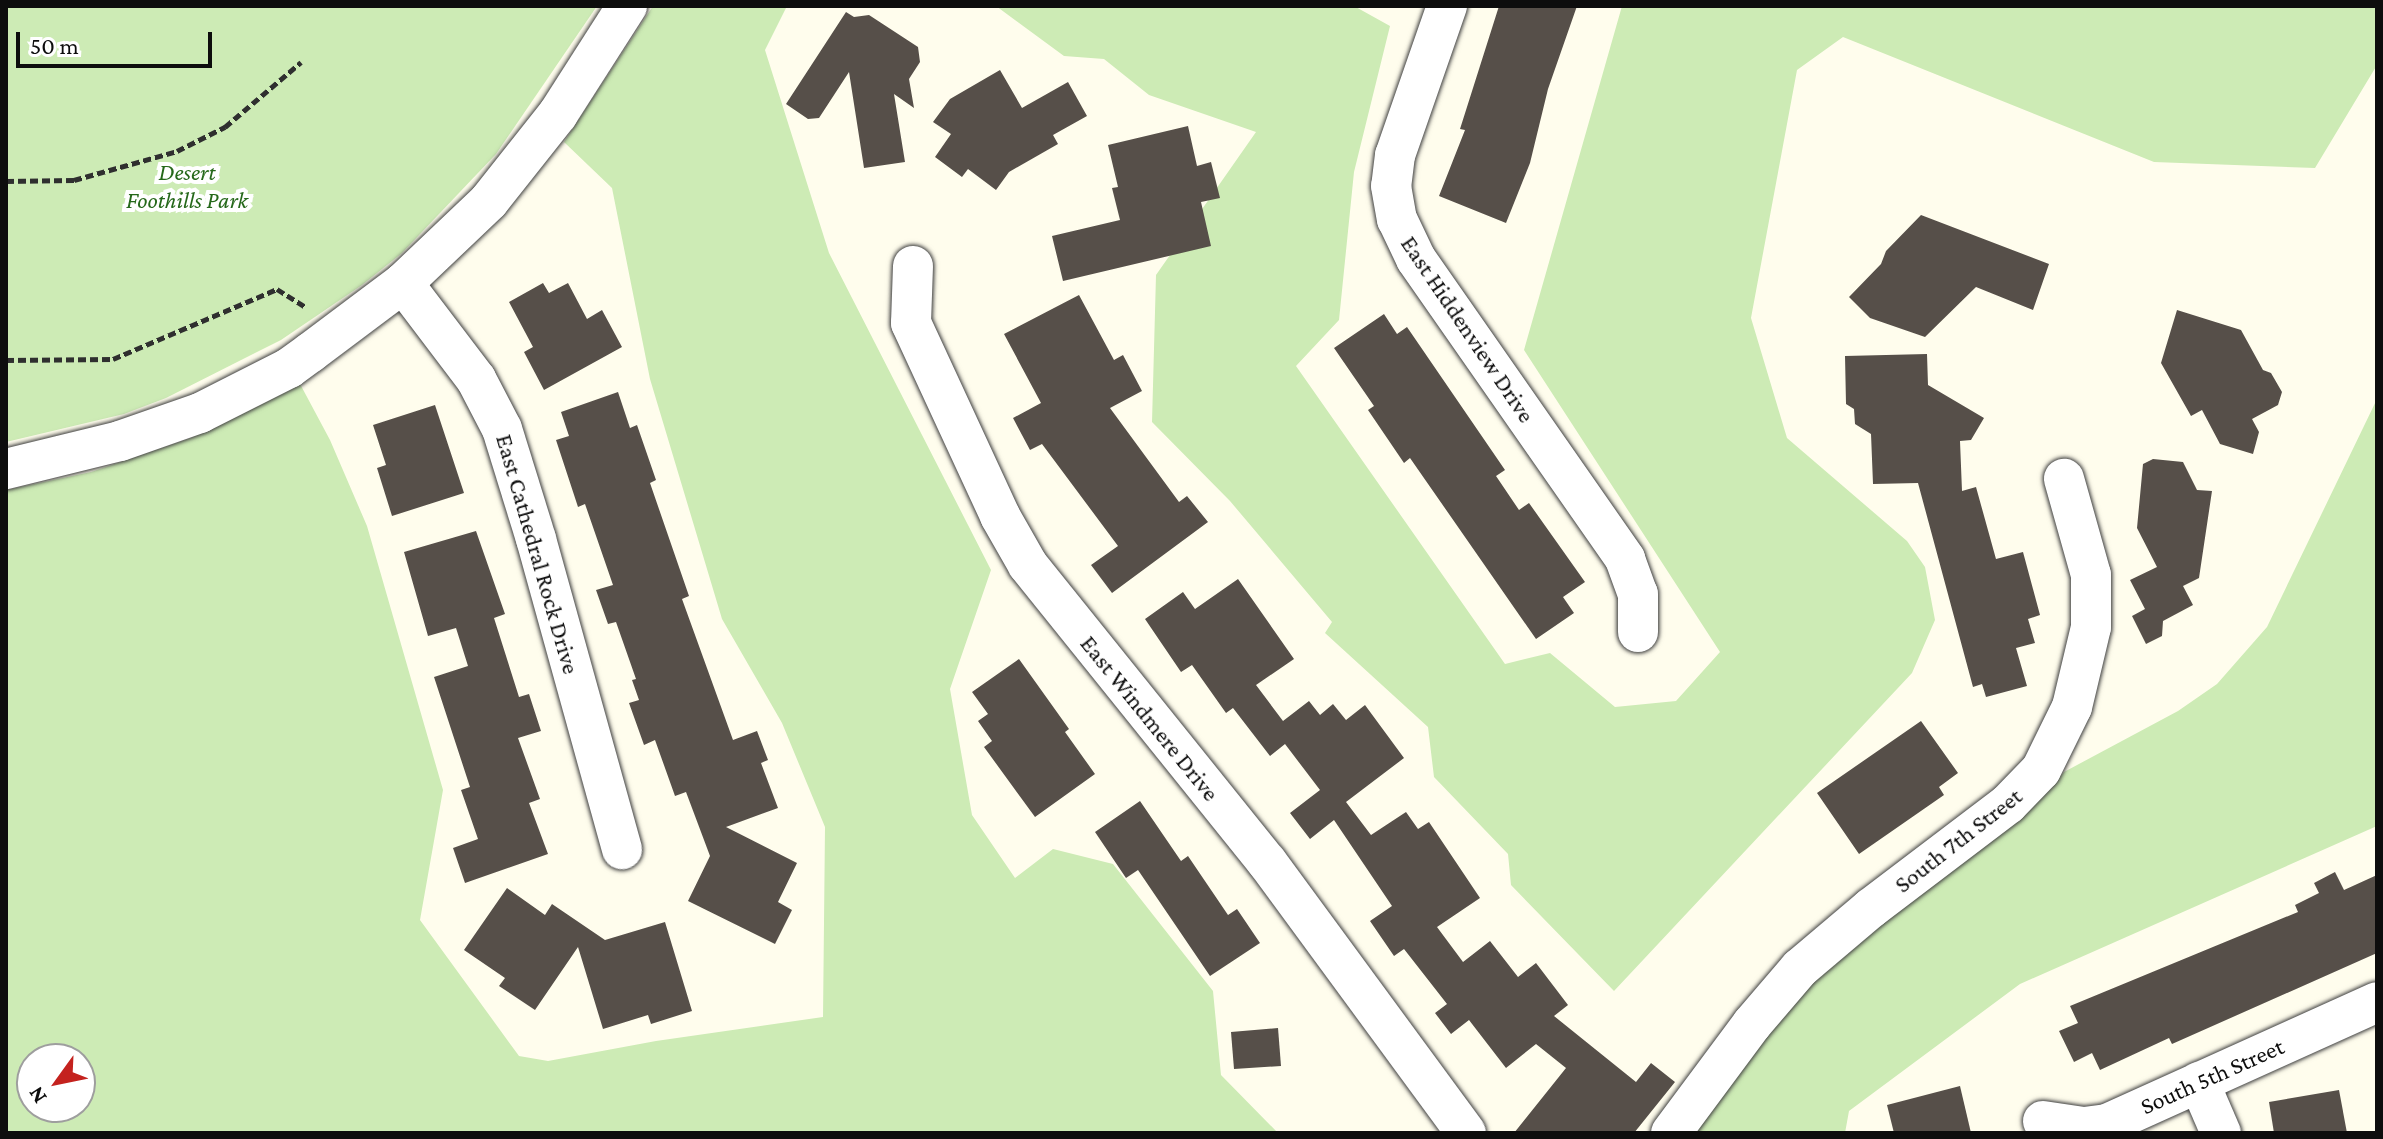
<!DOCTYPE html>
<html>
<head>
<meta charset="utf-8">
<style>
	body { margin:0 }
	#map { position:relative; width:2383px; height:1139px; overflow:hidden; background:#fffded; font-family:"Crimson Pro",serif }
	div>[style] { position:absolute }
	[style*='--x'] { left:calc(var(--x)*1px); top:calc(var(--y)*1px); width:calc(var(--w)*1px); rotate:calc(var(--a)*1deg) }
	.green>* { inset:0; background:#cdebb5 }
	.building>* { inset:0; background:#564f49 }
	.path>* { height:5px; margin-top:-2.5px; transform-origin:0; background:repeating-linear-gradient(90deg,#2f2f2f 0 8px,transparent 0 12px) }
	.roads { filter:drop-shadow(0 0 2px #404040) drop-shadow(0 0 2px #404040) }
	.minor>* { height:40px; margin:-20px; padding:0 20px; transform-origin:20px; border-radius:20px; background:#fff }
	span { translate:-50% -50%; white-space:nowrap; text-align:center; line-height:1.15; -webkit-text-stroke:8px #fff; paint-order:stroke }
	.park-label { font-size:24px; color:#25681a; font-style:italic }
	.street-label { font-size:24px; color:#0d0d0d }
	.frame { position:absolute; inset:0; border:8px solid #0d0d0d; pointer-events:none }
	.north { position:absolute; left:16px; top:1043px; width:80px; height:80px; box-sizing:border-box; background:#fff; border:2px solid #9e9e9e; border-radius:50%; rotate:237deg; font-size:22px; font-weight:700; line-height:32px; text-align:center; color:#0d0d0d }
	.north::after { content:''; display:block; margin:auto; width:28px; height:36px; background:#c4221e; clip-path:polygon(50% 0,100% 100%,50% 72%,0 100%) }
	.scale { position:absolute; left:16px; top:32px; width:196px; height:36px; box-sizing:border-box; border:4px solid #0d0d0d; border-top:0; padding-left:10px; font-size:24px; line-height:28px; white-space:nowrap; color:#0d0d0d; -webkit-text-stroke:6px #fff; paint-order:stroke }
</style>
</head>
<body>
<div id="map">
	<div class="green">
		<div style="clip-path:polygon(6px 6px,597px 6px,496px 154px,402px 253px,362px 285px,281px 340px,166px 398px,124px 414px,6px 442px)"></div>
		<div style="clip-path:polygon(evenodd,653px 6px,787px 6px,765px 50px,829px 253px,991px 570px,950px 689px,972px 815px,1015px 878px,1053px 849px,1113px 864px,1213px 991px,1221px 1075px,1278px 1133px,6px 1133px,6px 490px,91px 472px,191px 438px,299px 382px,330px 440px,367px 526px,443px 790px,420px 920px,519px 1056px,548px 1061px,656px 1041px,823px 1017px,825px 827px,782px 723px,722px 619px,650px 379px,612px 188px,564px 142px,653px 6px,32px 1059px,80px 1059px,80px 1107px,32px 1107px,32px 1059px)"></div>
		<div style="clip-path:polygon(996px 6px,1354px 6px,1390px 26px,1354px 172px,1339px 320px,1296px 366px,1505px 664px,1550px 653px,1615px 707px,1676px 701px,1720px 652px,1524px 350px,1622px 6px,2377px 6px,2377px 65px,2315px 168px,2154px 162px,1843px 37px,1797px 70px,1751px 318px,1787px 438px,1907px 541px,1925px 567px,1935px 620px,1912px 673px,1614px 991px,1511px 885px,1508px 854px,1434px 777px,1428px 727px,1325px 633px,1332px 622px,1230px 501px,1152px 422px,1156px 275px,1256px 132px,1149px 95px,1104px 59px,1064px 56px)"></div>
		<div style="clip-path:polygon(2377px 399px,2377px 826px,2020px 984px,1849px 1111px,1845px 1133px,1693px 1133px,1781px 1016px,1849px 942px,2020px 818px,2064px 772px,2178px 711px,2217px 684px,2267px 627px)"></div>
	</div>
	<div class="building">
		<div style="clip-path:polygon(1499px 6px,1577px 6px,1548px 89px,1530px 163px,1506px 223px,1439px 196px,1465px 130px,1460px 129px)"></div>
		<div style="clip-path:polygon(846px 12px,854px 17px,869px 15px,918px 47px,920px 62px,909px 79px,914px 108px,894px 94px,905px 162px,864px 168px,849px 72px,819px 118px,808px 119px,786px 104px)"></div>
		<div style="clip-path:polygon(1000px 70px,1022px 108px,1068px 82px,1087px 116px,1053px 135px,1058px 144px,1009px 172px,996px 190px,968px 169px,962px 177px,935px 157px,951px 134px,933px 122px,950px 99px)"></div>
		<div style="clip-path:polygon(1188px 126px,1197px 166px,1211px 162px,1220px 198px,1201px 202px,1211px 246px,1063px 281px,1052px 236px,1120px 220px,1112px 188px,1118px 187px,1108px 145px)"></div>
		<div style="clip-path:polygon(1921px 215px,2049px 264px,2033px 310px,1976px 287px,1925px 337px,1870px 318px,1849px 297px,1881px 264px,1886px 251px)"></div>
		<div style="clip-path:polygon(543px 283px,549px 293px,568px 283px,587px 319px,602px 310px,622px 347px,544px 390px,524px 352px,533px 347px,509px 302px)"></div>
		<div style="clip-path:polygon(1079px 295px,1114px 360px,1123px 355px,1142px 391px,1110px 408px,1179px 502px,1187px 496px,1208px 522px,1112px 593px,1091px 565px,1118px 546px,1042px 444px,1030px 450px,1013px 418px,1041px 403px,1004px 334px)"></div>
		<div style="clip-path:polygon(2177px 310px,2241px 330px,2263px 370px,2271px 373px,2282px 392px,2278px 405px,2252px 419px,2259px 432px,2253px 454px,2220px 444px,2202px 410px,2191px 416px,2161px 363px)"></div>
		<div style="clip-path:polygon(1384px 314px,1397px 334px,1407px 327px,1505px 470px,1496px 476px,1519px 510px,1529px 503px,1585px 582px,1563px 597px,1574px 613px,1536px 639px,1410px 458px,1404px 463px,1368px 410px,1374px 406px,1334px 348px)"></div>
		<div style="clip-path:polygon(1927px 354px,1928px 385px,1984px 418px,1971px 440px,1960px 441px,1962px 491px,1976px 487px,1996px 559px,2023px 552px,2040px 615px,2028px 619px,2035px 643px,2016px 648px,2027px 686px,1986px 697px,1982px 684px,1973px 687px,1918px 483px,1873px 484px,1871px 434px,1855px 424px,1854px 409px,1846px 404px,1845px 356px)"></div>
		<div style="clip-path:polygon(618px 392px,630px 428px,637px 425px,656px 480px,650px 483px,689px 596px,682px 599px,733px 740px,757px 731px,768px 760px,761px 763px,778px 808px,726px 827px,797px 863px,778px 902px,792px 910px,775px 944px,688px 901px,710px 856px,686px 792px,675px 796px,655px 740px,644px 745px,629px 703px,639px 700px,632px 680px,636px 679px,616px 622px,608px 624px,596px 590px,613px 585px,585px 504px,578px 507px,556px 440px,569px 436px,561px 412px)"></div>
		<div style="clip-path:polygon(435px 405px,464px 493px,392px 516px,377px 468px,386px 465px,373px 425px)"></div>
		<div style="clip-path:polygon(2153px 459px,2183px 462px,2197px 490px,2212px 491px,2199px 578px,2183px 586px,2193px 605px,2163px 621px,2162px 636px,2146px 644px,2132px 616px,2145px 609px,2130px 580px,2157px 567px,2137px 528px,2143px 464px)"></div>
		<div style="clip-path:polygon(476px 531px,505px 614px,494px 618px,519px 697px,529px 694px,541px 731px,518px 738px,540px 799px,529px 803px,548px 854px,465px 883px,453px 848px,478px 839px,461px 790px,470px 787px,434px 677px,468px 666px,456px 628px,428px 636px,404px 552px)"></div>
		<div style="clip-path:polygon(1238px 579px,1294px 659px,1256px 685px,1283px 721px,1309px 701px,1320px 715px,1333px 704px,1346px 720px,1365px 705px,1404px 758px,1346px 802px,1371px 835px,1406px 812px,1418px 829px,1429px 822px,1480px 898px,1437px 927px,1463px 962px,1490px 941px,1518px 977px,1536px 963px,1568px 1005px,1554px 1016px,1636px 1082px,1651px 1063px,1675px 1082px,1634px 1133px,1514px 1133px,1566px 1068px,1536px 1044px,1506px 1068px,1469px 1020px,1451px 1034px,1435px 1013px,1447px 1004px,1404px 949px,1394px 956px,1370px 921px,1392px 906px,1334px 820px,1310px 839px,1290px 813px,1320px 790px,1285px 744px,1270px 756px,1233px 708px,1226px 713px,1192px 665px,1181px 672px,1145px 619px,1183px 592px,1195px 609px)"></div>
		<div style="clip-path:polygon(1019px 659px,1069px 729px,1065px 732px,1095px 774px,1035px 817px,984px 747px,992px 741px,978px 721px,988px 714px,972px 692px)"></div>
		<div style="clip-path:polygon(1921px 721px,1958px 773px,1939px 787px,1944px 795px,1859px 854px,1817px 793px)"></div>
		<div style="clip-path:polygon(1140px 801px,1181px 861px,1188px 856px,1228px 915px,1237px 909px,1260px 943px,1210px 976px,1138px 870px,1126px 878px,1095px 832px)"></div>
		<div style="clip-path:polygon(2335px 872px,2344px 890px,2377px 875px,2377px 953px,2172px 1044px,2169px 1038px,2100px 1070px,2092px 1053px,2074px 1062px,2059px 1031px,2078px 1023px,2070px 1006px,2298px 912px,2295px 905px,2319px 893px,2314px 883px)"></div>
		<div style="clip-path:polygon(507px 888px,545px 915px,552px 904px,605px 940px,665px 922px,692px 1011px,651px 1024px,648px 1015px,603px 1029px,578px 947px,535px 1010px,499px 986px,505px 978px,464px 950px)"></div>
		<div style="clip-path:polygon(1278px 1028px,1281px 1066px,1234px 1069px,1231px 1032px)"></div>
		<div style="clip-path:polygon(1960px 1086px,1971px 1133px,1894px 1133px,1887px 1105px)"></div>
		<div style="clip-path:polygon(2339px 1090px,2347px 1133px,2274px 1133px,2269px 1102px)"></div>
	</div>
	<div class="path">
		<div style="--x:6;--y:181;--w:68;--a:-0.8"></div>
		<div style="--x:74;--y:180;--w:107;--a:-15.7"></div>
		<div style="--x:177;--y:151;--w:54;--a:-26.6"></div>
		<div style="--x:225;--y:127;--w:100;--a:-40.5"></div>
		<div style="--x:6;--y:360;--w:107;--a:-0.5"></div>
		<div style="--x:113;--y:359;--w:178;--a:-23.1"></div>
		<div style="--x:277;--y:289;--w:34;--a:32"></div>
	</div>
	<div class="roads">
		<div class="minor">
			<div style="--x:1447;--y:6;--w:158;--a:109.2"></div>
			<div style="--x:1395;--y:155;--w:31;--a:97"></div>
			<div style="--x:1391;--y:186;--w:34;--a:80"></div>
			<div style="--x:1397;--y:219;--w:44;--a:64.6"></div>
			<div style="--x:1416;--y:259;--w:366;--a:55.1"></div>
			<div style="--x:1625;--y:559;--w:37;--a:70"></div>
			<div style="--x:1638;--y:594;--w:38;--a:90"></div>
			<div style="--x:913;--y:266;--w:57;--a:92"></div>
			<div style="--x:911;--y:323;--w:213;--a:65.2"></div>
			<div style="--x:1000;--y:516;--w:56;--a:60.3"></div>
			<div style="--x:1028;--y:565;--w:381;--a:51.2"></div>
			<div style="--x:1267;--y:862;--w:336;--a:53.7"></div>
			<div style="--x:403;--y:283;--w:121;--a:52.8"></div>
			<div style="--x:476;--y:379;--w:56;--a:62.5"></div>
			<div style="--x:502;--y:429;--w:115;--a:72.8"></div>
			<div style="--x:536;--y:539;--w:322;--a:74.5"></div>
			<div style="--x:6;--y:469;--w:117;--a:-13.8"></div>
			<div style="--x:120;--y:441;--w:85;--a:-19.3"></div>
			<div style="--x:200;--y:413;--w:100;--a:-26.8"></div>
			<div style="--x:289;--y:368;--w:27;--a:-36"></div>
			<div style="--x:311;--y:352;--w:115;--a:-36.9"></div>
			<div style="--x:403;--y:283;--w:119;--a:-43.6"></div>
			<div style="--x:489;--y:201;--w:111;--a:-51.6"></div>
			<div style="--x:558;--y:114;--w:128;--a:-57.4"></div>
			<div style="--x:2199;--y:1082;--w:56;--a:66.7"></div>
			<div style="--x:2043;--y:1121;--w:41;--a:8.3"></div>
			<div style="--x:2084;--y:1127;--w:23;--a:-7"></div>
			<div style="--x:2107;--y:1124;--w:296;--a:-24.3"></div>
			<div style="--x:1671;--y:1133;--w:136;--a:-53.4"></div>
			<div style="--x:1752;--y:1024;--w:74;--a:-49.4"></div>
			<div style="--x:1800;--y:968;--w:93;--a:-40.2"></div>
			<div style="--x:1871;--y:908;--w:172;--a:-37.2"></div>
			<div style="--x:2008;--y:804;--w:47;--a:-45.9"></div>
			<div style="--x:2041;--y:770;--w:70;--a:-63.8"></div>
			<div style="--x:2072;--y:707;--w:82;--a:-76.6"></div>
			<div style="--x:2091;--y:627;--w:52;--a:-90"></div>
			<div style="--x:2091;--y:575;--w:100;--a:-105.7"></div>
		</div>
	</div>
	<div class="park-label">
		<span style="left:187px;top:186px">Desert<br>Foothills Park</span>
	</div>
	<div class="street-label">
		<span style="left:1468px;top:329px;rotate:56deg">East Hiddenview Drive</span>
		<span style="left:538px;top:554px;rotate:74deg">East Cathedral Rock Drive</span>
		<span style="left:1150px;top:718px;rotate:51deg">East Windmere Drive</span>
		<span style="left:1958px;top:840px;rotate:-38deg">South 7th Street</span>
		<span style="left:2212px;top:1076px;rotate:-24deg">South 5th Street</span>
	</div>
	<div class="frame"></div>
	<div class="north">N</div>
	<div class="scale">50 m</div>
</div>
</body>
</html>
